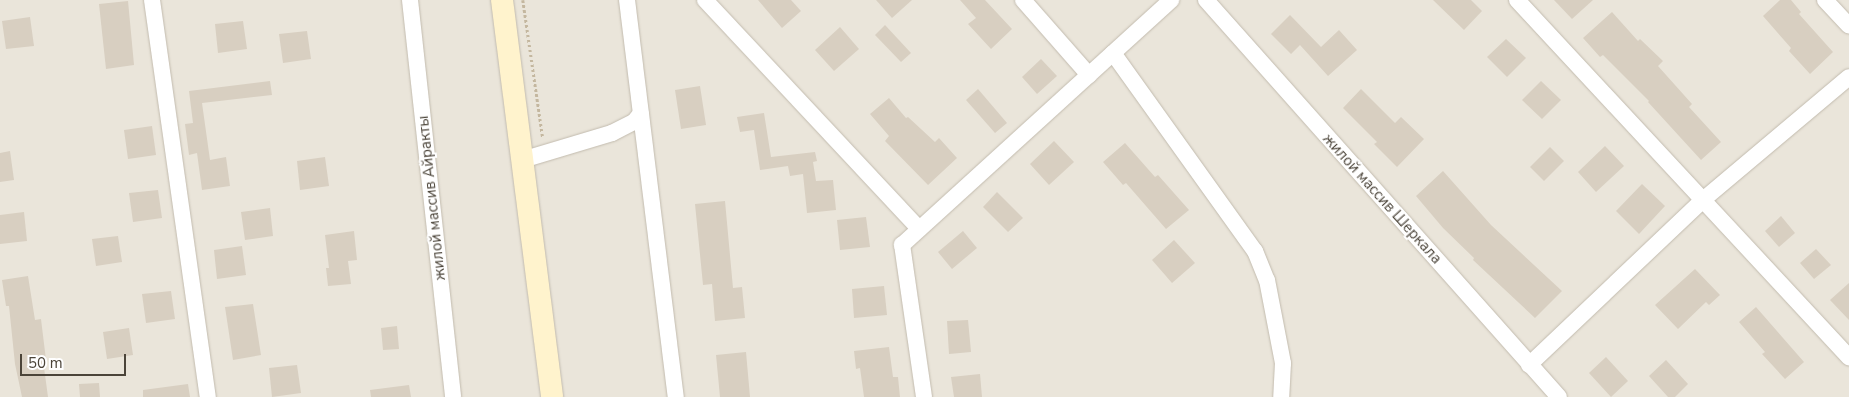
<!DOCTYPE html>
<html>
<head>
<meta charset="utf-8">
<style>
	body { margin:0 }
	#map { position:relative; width:1849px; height:397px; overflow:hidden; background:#f6f3ec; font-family:"Nunito Sans",sans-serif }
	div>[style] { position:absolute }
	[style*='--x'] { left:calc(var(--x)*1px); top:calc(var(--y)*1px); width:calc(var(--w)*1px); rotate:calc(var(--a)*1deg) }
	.residential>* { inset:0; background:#eae5da }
	.building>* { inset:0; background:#d8cfc1 }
	.path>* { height:2.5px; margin-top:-1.25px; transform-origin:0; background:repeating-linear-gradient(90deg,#c4b79f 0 2.5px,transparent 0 5px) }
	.roads { filter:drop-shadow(0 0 1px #c2bbae) drop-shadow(0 0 1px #c2bbae) }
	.street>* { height:16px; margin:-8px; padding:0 8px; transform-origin:8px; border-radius:8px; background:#fff }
	.secondary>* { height:22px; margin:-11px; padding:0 11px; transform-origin:11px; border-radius:11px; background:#fff3cd }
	span { translate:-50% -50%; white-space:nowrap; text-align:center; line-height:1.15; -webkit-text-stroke:4px #fff; paint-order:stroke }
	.street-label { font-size:15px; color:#4b4439 }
	.scale { position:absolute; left:20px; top:354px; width:106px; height:22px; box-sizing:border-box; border:2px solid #4b4439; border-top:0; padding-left:6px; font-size:15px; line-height:18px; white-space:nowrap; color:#4b4439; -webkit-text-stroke:4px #fff; paint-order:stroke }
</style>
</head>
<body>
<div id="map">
	<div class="residential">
		<div style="clip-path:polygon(0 0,1849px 0,1849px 397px,0 397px)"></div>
	</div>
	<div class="building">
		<div style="clip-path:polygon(758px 0,791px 0,801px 11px,782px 28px)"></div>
		<div style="clip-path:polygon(876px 0,912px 0,892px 18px)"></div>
		<div style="clip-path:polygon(960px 0,985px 0,1012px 29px,991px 49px,968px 24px,976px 18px)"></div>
		<div style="clip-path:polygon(1433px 0,1471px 0,1482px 11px,1464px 30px)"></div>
		<div style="clip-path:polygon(1554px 0,1593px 0,1572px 19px)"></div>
		<div style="clip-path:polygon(1780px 0,1791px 0,1801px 12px,1799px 14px,1833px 52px,1810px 74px,1789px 51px,1791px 48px,1763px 16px)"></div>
		<div style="clip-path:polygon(128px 1px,134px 65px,106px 69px,99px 4px)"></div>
		<div style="clip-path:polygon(1612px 12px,1638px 41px,1640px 39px,1663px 61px,1658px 66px,1692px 104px,1689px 107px,1721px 142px,1701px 160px,1648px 102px,1649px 101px,1603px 55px,1600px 57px,1583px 38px)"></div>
		<div style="clip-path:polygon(1290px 15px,1321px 47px,1339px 30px,1357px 50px,1328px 76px,1300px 45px,1291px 54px,1271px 34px)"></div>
		<div style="clip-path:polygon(30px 17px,34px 46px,6px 49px,2px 21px)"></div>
		<div style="clip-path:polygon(243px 21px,247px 49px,218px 53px,215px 24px)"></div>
		<div style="clip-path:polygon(885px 25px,911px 53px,901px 62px,875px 35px)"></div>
		<div style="clip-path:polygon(840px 27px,859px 49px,834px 71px,815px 50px)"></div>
		<div style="clip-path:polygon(307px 31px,311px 59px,283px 63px,279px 34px)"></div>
		<div style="clip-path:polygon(1506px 39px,1526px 58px,1507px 77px,1487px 57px)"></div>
		<div style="clip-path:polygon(1041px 59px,1057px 76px,1037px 94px,1022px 77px)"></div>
		<div style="clip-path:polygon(270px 81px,272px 95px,202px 103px,210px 160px,226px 157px,230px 186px,202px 190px,197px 153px,189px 155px,185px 124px,193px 123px,189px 91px)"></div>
		<div style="clip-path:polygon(1541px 81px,1561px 100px,1542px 119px,1522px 100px)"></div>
		<div style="clip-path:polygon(700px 86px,706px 125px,681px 129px,675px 90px)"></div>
		<div style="clip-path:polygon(978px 89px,1007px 123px,995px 133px,966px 100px)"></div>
		<div style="clip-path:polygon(1361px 89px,1395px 123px,1401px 117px,1424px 139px,1397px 167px,1374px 144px,1377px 142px,1343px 108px)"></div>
		<div style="clip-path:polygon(889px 98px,906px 118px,908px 117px,935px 142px,939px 138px,957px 158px,928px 185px,885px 141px,889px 136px,870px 114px)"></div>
		<div style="clip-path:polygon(764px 113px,771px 157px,815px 152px,817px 161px,813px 162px,816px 181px,833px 180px,836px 210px,807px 213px,803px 174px,790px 176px,788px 166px,760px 170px,754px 130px,740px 132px,737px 117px)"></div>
		<div style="clip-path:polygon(152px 126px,156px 155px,128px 159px,124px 130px)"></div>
		<div style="clip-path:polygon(1054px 141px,1074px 162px,1049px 185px,1030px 164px)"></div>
		<div style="clip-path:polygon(1125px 143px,1155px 177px,1158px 175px,1189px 210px,1166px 229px,1126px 183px,1123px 185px,1103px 162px)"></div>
		<div style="clip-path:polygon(1605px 146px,1624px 166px,1596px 192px,1578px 172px)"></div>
		<div style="clip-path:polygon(1550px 147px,1564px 161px,1544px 181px,1530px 167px)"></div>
		<div style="clip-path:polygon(10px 151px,14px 180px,0 182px,0 153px)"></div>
		<div style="clip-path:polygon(325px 157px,329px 186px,300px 190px,297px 161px)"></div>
		<div style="clip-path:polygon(1443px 171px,1491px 225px,1562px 291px,1535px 318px,1473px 260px,1474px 258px,1443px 228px,1416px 196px)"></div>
		<div style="clip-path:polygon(1642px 184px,1665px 206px,1639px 234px,1616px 211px)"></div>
		<div style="clip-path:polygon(158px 190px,162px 218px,133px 222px,129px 193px)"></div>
		<div style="clip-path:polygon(997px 192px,1023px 218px,1008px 232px,983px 207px)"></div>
		<div style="clip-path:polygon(725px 201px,733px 288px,742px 287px,745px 318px,715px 321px,712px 284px,703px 285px,695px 204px)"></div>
		<div style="clip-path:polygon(270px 208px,273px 236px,245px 240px,241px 212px)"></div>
		<div style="clip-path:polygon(24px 212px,27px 241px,0 244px,0 215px)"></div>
		<div style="clip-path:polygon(1781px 216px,1795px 233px,1779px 247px,1765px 231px)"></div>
		<div style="clip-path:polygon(866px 217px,870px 247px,840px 250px,837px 220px)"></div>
		<div style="clip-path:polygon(354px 231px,357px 260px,348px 261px,351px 284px,328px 286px,326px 268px,329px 268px,325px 235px)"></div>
		<div style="clip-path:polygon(963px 231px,977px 248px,952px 269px,938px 252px)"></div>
		<div style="clip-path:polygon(118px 236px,122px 262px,96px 266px,92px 239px)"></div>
		<div style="clip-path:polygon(1174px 240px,1195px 263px,1172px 283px,1152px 260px)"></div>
		<div style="clip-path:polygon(242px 246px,246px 275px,217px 279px,214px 250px)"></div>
		<div style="clip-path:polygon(1816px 249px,1831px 265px,1814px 279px,1800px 263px)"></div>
		<div style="clip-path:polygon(1695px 269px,1720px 295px,1709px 305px,1706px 302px,1678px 329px,1655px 305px)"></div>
		<div style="clip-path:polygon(28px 276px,35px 320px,41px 319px,46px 360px,43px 360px,48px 397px,22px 397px,15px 364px,9px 306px,6px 306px,2px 280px)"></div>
		<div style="clip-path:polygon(1849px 283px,1849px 320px,1830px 300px)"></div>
		<div style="clip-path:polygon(884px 286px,887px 315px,854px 318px,852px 289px)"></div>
		<div style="clip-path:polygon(171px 291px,175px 319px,146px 323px,142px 294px)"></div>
		<div style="clip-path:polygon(253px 304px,261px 355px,233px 360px,225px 307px)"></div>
		<div style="clip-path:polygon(1756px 307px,1804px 362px,1785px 379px,1762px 354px,1765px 352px,1739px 322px)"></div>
		<div style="clip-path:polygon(968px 320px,971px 352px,949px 354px,947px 321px)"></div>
		<div style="clip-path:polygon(397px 326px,399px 349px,383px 350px,381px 328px)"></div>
		<div style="clip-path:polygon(129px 328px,133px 355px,107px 359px,103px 332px)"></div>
		<div style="clip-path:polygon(889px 347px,893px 377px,898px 377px,900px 397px,864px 397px,860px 368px,856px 369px,854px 351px)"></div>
		<div style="clip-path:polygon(746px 352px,750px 397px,720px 397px,716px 355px)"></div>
		<div style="clip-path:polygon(1606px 357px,1628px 381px,1611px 397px,1589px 373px)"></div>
		<div style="clip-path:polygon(1666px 360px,1688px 384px,1675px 397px,1668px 397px,1649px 376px)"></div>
		<div style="clip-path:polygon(297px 365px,301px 393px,272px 397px,269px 368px)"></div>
		<div style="clip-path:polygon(980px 374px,982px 397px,954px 397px,951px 377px)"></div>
		<div style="clip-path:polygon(99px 383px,100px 397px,80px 397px,79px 384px)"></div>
		<div style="clip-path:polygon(188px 384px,190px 397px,143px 397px,143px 390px)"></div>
		<div style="clip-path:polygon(409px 385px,411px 397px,371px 397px,370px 390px)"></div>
	</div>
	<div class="path">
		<div style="--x:523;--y:0;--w:139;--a:81.8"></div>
	</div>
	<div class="roads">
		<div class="street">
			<div style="--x:152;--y:0;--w:401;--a:82"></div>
			<div style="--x:410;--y:0;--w:399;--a:83.8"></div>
			<div style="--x:627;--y:0;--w:400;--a:83"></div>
			<div style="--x:705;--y:0;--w:313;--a:46.9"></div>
			<div style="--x:1023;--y:0;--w:100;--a:48.7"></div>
			<div style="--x:1206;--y:0;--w:531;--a:48.36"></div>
			<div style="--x:1517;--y:0;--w:488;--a:47.1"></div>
			<div style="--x:1825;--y:0;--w:35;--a:47"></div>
			<div style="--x:1113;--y:53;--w:244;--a:54.4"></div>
			<div style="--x:1255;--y:251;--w:31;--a:68"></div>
			<div style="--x:1267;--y:280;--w:85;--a:79.1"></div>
			<div style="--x:1283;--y:363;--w:34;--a:93"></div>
			<div style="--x:522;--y:160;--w:94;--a:-16.7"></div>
			<div style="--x:612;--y:133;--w:25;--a:-27"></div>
			<div style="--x:634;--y:122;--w:11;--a:-52"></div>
			<div style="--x:1529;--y:365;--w:241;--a:-43.5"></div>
			<div style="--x:1704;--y:199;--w:189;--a:-40.1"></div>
			<div style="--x:924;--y:397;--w:154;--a:-98.2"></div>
			<div style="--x:902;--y:245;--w:364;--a:-42.3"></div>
		</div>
		<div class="secondary">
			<div style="--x:502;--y:0;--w:400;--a:82.8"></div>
		</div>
	</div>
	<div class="street-label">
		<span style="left:432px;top:198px;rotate:-96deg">жилой массив Айракты</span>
		<span style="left:1382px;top:199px;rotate:48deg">жилой массив Шеркала</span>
	</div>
	<div class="scale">50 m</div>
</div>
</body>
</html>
